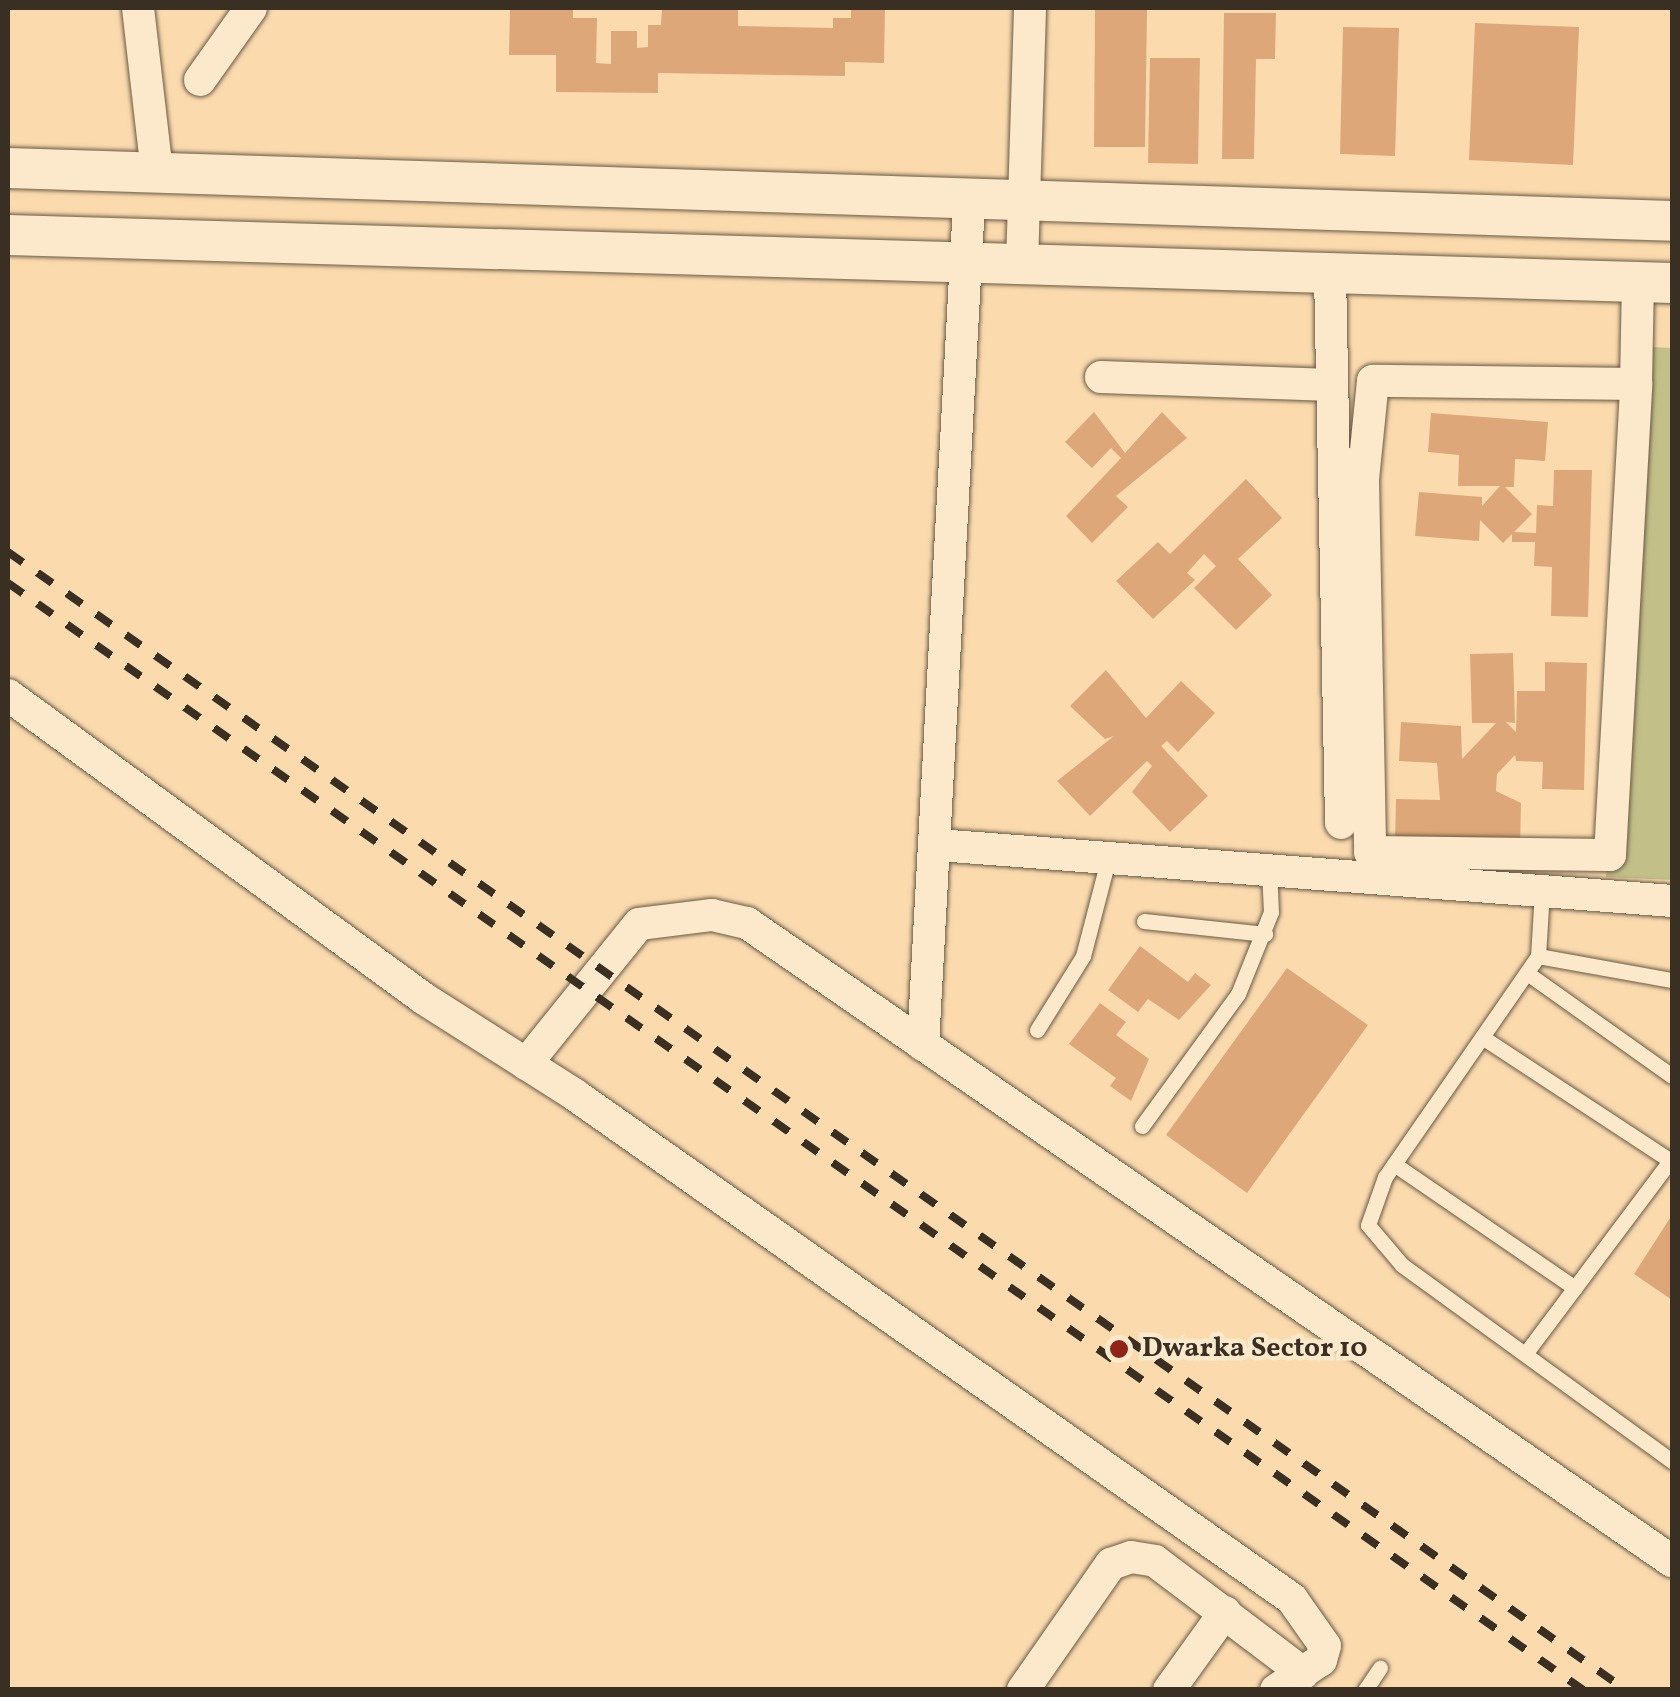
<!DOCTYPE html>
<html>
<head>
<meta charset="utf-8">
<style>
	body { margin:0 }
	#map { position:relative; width:1680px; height:1697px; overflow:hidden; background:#fbdbae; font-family:Vollkorn,serif }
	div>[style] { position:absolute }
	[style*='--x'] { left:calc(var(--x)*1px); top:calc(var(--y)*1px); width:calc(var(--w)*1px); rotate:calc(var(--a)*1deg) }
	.green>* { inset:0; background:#c2bf88 }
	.building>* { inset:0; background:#dea779 }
	.roads { filter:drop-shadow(0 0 2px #6a5a46) drop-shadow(0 0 2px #6a5a46) }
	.service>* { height:15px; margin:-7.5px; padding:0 7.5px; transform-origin:7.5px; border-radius:7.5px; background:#fce8ca }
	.minor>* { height:32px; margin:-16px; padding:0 16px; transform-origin:16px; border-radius:16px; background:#fce8ca }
	.tertiary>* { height:40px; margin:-20px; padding:0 20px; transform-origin:20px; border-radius:20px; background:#fce8ca }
	.rail>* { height:8px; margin-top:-4px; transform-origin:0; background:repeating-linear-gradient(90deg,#392f23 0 18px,transparent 0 36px) }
	.dots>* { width:28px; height:28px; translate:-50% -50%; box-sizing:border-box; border:5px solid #fce8ca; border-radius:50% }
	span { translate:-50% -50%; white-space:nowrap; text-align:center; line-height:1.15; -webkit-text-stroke:9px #fce8ca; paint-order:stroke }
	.poi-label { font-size:28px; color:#392f23; font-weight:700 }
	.left { translate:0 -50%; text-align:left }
	.frame { position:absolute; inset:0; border:10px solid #392f23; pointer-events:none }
</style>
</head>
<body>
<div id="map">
	<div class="green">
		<div style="clip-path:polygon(1631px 346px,1672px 348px,1672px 880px,1606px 877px)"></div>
	</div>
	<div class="building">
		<div style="clip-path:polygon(510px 8px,573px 8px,573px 18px,597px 18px,596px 63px,611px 64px,611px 31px,637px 31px,637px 48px,648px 47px,648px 25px,661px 25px,662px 8px,738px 8px,738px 26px,833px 28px,833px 18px,851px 18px,851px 8px,885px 8px,884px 63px,845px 62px,845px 76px,658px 73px,658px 93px,556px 92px,556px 55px,509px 55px)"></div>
		<div style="clip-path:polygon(1095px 9px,1147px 9px,1145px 147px,1094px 147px)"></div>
		<div style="clip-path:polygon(1224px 13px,1276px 13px,1275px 59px,1256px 59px,1254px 159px,1222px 159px)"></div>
		<div style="clip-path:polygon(1475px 23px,1579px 27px,1573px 165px,1469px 160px)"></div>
		<div style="clip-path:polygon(1343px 27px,1399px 28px,1395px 156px,1340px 154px)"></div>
		<div style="clip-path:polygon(1150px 58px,1200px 58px,1198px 164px,1148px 163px)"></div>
		<div style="clip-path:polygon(1094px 412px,1125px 453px,1162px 412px,1187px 438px,1116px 496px,1128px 507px,1092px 543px,1066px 516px,1121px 458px,1111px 448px,1092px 468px,1065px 442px)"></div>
		<div style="clip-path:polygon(1431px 413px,1548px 422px,1545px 461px,1515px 459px,1514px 487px,1505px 487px,1532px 514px,1514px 532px,1536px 533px,1537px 505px,1553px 506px,1554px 470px,1592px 470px,1588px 617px,1551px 616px,1552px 567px,1534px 566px,1535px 542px,1512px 542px,1512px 534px,1503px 543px,1480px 520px,1479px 541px,1415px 536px,1419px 492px,1482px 497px,1482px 506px,1500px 486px,1458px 486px,1459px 455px,1428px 452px)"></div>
		<div style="clip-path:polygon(1246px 479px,1282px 518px,1238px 559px,1272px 595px,1236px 630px,1194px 588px,1216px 566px,1204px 554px,1187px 573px,1195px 580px,1153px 619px,1116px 581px,1158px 542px,1170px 554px)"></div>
		<div style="clip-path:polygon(1513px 653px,1515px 723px,1506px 722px,1516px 732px,1517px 691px,1545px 691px,1545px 662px,1587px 663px,1584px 790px,1542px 789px,1543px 762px,1516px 761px,1515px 755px,1497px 774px,1496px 791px,1521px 803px,1520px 848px,1395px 845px,1396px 799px,1440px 800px,1437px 763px,1399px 761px,1401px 722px,1461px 726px,1462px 759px,1496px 723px,1472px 723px,1470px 654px)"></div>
		<div style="clip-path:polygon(1106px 670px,1146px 718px,1181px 681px,1215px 713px,1178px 752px,1167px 741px,1161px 746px,1208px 796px,1170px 832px,1132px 792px,1152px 766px,1147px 761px,1090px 816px,1057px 781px,1114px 736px,1105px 739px,1070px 706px)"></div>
		<div style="clip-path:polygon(1140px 946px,1188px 982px,1195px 973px,1211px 985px,1179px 1020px,1148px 999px,1138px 1012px,1108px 990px)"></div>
		<div style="clip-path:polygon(1287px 968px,1368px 1025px,1247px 1193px,1166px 1135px)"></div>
		<div style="clip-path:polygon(1100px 1003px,1126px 1022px,1116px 1035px,1149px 1059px,1131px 1101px,1110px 1086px,1116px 1078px,1069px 1044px)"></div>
		<div style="clip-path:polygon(1672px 1215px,1672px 1300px,1634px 1274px)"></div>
	</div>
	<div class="roads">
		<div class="service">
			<div style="--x:1542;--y:891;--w:65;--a:93.5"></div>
			<div style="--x:1538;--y:956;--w:269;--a:124.7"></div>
			<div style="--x:1385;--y:1177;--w:51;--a:109.5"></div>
			<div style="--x:1368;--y:1225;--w:52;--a:49.6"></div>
			<div style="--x:1402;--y:1265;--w:334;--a:36"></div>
			<div style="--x:1144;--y:921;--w:122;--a:6.1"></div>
			<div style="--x:1538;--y:956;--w:136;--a:10.2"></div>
			<div style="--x:1527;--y:973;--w:178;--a:35.4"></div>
			<div style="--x:1037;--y:1030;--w:87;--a:-58.1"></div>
			<div style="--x:1083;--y:956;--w:99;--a:-75.4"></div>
			<div style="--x:1482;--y:1037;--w:226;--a:33.3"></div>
			<div style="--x:1142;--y:1126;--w:163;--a:-54"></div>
			<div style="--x:1238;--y:994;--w:88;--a:-68.1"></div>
			<div style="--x:1271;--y:912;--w:42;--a:-92.7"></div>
			<div style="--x:1394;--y:1164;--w:219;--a:34.4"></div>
			<div style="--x:1525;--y:1354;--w:245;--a:-53.1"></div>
			<div style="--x:1365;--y:1690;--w:27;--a:-56"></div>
		</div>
		<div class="minor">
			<div style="--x:138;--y:8;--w:165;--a:83.4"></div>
			<div style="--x:200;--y:80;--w:88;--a:-54.7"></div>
			<div style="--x:1022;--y:264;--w:256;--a:-88.2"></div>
			<div style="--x:1330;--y:273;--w:550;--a:88.85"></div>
			<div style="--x:1101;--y:377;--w:231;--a:2"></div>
			<div style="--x:1636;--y:384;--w:263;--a:-179.3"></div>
			<div style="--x:1373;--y:381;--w:99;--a:95.8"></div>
			<div style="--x:1363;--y:479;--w:373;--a:88.9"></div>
			<div style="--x:1370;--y:852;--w:240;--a:0.7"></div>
			<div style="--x:1610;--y:855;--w:472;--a:-86.8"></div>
			<div style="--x:1636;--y:384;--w:102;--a:-88.9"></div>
			<div style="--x:8;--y:695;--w:514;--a:36.13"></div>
			<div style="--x:423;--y:998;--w:180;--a:32.5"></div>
			<div style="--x:575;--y:1095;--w:876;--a:35.1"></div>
			<div style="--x:1292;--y:1599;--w:57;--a:54.9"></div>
			<div style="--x:1325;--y:1646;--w:15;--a:106"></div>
			<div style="--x:1321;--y:1660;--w:54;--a:146.3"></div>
			<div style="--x:938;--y:845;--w:736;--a:4.36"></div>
			<div style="--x:923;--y:1045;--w:843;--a:-86.87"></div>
			<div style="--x:526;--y:1064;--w:180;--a:-51.1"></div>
			<div style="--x:639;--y:924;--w:74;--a:-7"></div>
			<div style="--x:712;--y:915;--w:36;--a:13"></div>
			<div style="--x:747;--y:923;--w:1124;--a:34.6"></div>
			<div style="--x:1023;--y:1690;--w:154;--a:-55.1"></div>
			<div style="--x:1111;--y:1564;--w:21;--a:-19"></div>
			<div style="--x:1131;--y:1557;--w:24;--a:9"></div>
			<div style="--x:1155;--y:1561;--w:186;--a:37.1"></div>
			<div style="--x:1169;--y:1690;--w:96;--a:-54.3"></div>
		</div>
		<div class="tertiary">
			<div style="--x:8;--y:168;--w:1665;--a:1.82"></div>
			<div style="--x:8;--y:235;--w:1665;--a:1.65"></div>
		</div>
	</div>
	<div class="rail">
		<div style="--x:8;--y:552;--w:1978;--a:35.12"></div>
		<div style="--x:8;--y:583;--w:1925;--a:35.1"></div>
	</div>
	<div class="dots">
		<div style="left:1119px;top:1349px;background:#8f2418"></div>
	</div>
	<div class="poi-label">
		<span class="left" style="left:1142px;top:1349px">Dwarka Sector 10</span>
	</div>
	<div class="frame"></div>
</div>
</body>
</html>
